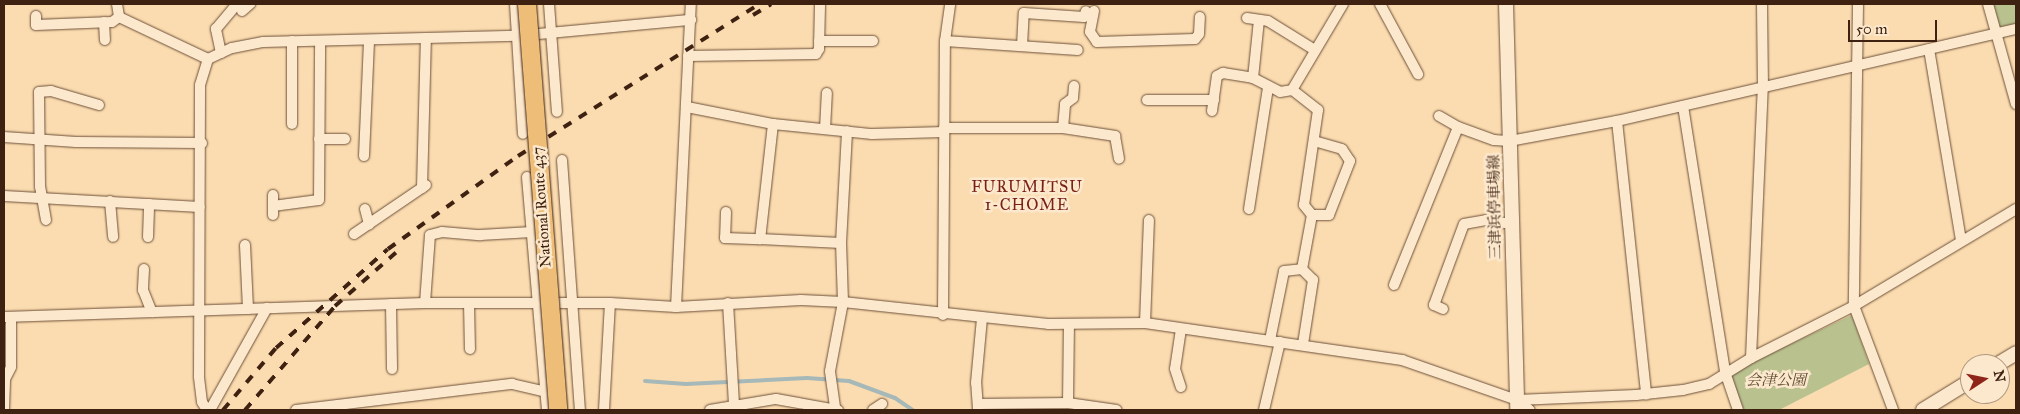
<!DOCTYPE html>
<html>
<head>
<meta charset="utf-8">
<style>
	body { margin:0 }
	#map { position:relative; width:2020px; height:414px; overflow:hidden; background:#fbdcb0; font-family:"IM FELL Great Primer","Noto Serif JP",serif }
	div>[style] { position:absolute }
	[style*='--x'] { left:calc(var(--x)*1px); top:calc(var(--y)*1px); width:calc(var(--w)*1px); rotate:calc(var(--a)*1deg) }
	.green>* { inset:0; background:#b9c28f }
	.stream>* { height:4px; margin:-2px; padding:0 2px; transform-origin:2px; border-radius:2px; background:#a6b8b8 }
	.roads { filter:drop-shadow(0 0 1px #6d5039) drop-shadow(0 0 1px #6d5039) }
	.street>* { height:10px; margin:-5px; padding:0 5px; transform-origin:5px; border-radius:5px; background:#fce8cc }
	.secondary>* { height:14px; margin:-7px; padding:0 7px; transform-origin:7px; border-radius:7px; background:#fce8cc }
	.rail>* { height:4px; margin-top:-2px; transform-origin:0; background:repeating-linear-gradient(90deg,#3e2111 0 9px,transparent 0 18px) }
	.bridges { filter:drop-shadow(0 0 1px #3e2111) drop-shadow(0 0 1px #3e2111) }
	.highway-bridge>* { height:18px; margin:-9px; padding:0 9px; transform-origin:9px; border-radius:9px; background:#eebe78 }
	span { translate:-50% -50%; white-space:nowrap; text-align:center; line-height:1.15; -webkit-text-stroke:5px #fce8cc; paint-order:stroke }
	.street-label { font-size:15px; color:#3e2111 }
	.park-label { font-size:15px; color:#5d4930; font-style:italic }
	.neighbourhood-label { font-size:16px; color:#7a1f14; letter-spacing:1px }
	.frame { position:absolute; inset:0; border:5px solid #3e2111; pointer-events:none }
	.north { position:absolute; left:1960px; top:354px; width:50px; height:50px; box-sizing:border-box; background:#fce8cc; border:1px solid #b09881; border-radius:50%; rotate:79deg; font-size:14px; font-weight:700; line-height:20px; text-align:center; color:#3e2111 }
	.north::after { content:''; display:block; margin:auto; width:18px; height:22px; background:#8f2418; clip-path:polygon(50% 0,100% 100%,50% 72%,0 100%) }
	.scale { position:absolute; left:1848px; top:20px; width:89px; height:22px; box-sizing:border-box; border:2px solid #3e2111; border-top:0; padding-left:6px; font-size:15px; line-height:18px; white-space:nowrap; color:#3e2111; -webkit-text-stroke:4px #fce8cc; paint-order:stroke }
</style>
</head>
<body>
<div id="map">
	<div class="green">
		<div style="clip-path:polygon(1992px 4px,2016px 4px,2016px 26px,1998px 30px)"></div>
		<div style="clip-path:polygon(1852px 315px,1869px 364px,1779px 410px,1744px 410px,1729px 373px)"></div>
	</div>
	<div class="stream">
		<div style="--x:645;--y:381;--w:41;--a:4.2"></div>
		<div style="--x:686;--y:384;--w:121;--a:-2.8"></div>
		<div style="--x:807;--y:378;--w:42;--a:4.1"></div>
		<div style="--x:849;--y:381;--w:49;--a:20.3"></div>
		<div style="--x:895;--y:398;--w:22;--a:34"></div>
	</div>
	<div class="roads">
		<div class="street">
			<div style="--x:117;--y:4;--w:13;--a:81"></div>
			<div style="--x:119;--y:17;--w:98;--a:25.3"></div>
			<div style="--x:515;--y:4;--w:130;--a:86.5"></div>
			<div style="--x:549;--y:4;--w:108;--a:85.8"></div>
			<div style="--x:1380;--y:4;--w:80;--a:61.5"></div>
			<div style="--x:1858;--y:4;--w:302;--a:90.8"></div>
			<div style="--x:1854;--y:306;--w:111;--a:69.4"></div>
			<div style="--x:1988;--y:4;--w:104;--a:74.4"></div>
			<div style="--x:242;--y:11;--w:11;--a:-41"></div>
			<div style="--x:1094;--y:11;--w:21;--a:101"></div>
			<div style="--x:1090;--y:32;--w:12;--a:55"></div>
			<div style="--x:1097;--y:42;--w:98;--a:-1.8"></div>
			<div style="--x:1195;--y:39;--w:6;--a:-51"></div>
			<div style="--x:1199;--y:34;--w:17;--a:-87"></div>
			<div style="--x:36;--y:16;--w:9;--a:90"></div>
			<div style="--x:36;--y:25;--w:76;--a:-2.3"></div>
			<div style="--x:112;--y:22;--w:9;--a:-36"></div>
			<div style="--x:1247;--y:18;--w:21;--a:8"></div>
			<div style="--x:1268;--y:21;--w:55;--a:31.7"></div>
			<div style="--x:104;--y:22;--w:18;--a:87"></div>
			<div style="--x:292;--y:41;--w:83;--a:90"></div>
			<div style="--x:819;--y:41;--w:54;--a:0"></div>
			<div style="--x:945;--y:41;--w:133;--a:3.9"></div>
			<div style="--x:1022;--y:46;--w:33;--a:-87"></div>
			<div style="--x:1024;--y:13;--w:60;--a:3.8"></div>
			<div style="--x:1084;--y:17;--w:6;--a:-72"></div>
			<div style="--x:1929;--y:49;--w:194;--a:80.5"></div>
			<div style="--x:221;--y:53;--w:25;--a:-102"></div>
			<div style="--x:216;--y:29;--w:33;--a:-50"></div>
			<div style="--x:688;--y:56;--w:128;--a:-0.9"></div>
			<div style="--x:816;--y:54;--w:6;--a:-59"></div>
			<div style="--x:819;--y:49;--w:45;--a:-88.7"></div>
			<div style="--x:1253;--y:78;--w:58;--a:-84.1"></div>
			<div style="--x:1147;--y:100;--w:67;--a:0"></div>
			<div style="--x:1683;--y:106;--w:269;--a:81"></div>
			<div style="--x:1725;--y:372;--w:40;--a:71.1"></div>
			<div style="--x:687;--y:107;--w:88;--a:11.2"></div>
			<div style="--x:773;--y:124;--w:100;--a:5.8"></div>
			<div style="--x:872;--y:134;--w:72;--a:-1.6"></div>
			<div style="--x:1212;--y:111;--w:35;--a:-82"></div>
			<div style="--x:1217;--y:76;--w:7;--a:-27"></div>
			<div style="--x:1223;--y:73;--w:30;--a:9"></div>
			<div style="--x:1253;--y:78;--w:30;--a:27"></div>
			<div style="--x:1280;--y:92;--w:12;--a:-9"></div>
			<div style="--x:1439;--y:116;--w:22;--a:30"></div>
			<div style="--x:1458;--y:127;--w:38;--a:20"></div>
			<div style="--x:1494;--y:140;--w:16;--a:4"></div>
			<div style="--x:1510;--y:141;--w:109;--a:-10.6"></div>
			<div style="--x:1617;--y:121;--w:409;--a:-13"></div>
			<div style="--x:1617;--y:121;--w:275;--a:83.9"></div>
			<div style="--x:773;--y:124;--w:116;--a:96.4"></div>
			<div style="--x:760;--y:239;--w:81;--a:2.8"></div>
			<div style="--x:944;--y:128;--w:119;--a:0"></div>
			<div style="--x:1063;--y:128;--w:53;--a:8.7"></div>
			<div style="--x:1115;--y:136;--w:23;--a:80"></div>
			<div style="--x:1063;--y:128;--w:24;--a:-85"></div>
			<div style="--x:1065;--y:104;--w:10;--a:-37"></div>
			<div style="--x:1073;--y:98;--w:12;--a:-85"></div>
			<div style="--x:825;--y:129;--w:36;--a:-87"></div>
			<div style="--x:4;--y:137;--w:72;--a:4"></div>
			<div style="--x:76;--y:142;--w:126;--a:0.5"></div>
			<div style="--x:319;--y:139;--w:26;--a:0"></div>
			<div style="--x:364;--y:156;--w:115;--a:-87.5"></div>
			<div style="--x:562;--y:160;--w:251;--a:85.9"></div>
			<div style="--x:527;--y:177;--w:234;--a:85.1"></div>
			<div style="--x:422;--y:188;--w:149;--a:-88.5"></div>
			<div style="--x:273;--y:195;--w:20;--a:90"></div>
			<div style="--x:4;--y:196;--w:196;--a:3.2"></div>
			<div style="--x:110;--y:201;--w:36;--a:85"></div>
			<div style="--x:273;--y:206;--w:46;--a:-7.4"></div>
			<div style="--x:319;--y:200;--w:159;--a:-89.6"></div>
			<div style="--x:365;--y:209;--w:16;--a:75"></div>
			<div style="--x:1249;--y:209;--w:122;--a:-81.1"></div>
			<div style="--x:726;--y:212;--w:26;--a:92"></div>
			<div style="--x:725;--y:238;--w:35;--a:2"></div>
			<div style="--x:1312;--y:215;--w:17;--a:0"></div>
			<div style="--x:1329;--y:215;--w:58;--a:-68.7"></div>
			<div style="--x:1350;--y:161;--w:14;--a:-124"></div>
			<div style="--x:1342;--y:149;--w:29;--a:-164"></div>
			<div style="--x:46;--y:220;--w:34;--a:-100"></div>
			<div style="--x:40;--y:187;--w:95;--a:-90.6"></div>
			<div style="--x:39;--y:92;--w:12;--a:-5"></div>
			<div style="--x:51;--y:91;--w:50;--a:16.3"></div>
			<div style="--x:354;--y:234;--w:87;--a:-34.2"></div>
			<div style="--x:148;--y:237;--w:33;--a:-88"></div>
			<div style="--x:245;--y:245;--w:64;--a:87.3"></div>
			<div style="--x:144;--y:269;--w:21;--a:93"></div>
			<div style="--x:143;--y:290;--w:24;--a:68"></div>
			<div style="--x:1394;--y:285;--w:170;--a:-67.9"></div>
			<div style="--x:425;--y:303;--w:68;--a:-85.8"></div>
			<div style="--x:430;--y:235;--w:12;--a:-14"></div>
			<div style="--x:442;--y:232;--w:38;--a:5"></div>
			<div style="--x:480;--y:235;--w:52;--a:-3.3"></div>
			<div style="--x:469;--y:303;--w:46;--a:88.8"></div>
			<div style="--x:728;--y:303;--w:102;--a:86.6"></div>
			<div style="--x:391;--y:304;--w:65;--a:89.1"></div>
			<div style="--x:676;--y:307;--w:303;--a:-87.2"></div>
			<div style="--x:1443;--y:309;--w:10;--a:-156"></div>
			<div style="--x:1434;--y:305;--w:86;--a:-69.7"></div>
			<div style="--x:1464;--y:224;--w:22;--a:-10"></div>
			<div style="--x:1486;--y:220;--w:26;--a:9"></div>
			<div style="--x:943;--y:315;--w:274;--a:-89.6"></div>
			<div style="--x:945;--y:41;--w:37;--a:-82"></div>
			<div style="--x:4;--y:317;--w:421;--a:-1.9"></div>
			<div style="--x:425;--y:303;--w:185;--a:0"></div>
			<div style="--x:610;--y:303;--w:66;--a:3.5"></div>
			<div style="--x:676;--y:307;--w:125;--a:-3.2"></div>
			<div style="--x:801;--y:300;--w:42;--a:2.7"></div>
			<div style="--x:843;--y:302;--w:206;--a:6.1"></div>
			<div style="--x:1048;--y:324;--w:97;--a:-0.6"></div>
			<div style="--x:1145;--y:323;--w:260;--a:8.2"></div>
			<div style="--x:1402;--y:360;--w:122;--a:19.2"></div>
			<div style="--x:1517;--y:400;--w:16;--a:38"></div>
			<div style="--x:1145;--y:323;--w:103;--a:-87.8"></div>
			<div style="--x:1181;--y:329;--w:40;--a:98.5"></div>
			<div style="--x:1175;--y:369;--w:19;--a:72"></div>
			<div style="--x:1270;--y:340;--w:70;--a:-78.5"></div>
			<div style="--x:1284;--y:271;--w:18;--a:-6"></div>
			<div style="--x:1303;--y:344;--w:65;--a:-81.1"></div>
			<div style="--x:1313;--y:280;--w:16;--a:-135"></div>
			<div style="--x:1302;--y:269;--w:55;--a:-79.5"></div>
			<div style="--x:1312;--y:215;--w:13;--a:-129"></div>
			<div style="--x:1304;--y:205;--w:96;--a:-81.6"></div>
			<div style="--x:1318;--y:110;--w:33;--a:-142"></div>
			<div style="--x:1292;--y:90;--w:100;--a:-59.3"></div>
			<div style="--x:1751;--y:358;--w:271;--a:-87.5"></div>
			<div style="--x:1763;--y:87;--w:83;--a:-90.7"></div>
			<div style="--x:1517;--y:400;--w:119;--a:-2.4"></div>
			<div style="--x:1636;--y:395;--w:47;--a:-6.1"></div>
			<div style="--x:1683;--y:390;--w:27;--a:-13"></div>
			<div style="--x:1709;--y:384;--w:49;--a:-31.8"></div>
			<div style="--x:1751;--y:358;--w:115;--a:-26.8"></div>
			<div style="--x:1854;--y:306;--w:189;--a:-30.9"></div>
			<div style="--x:1068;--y:403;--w:78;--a:-89.3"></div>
			<div style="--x:978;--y:404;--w:90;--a:-0.6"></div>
			<div style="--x:1068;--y:403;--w:49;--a:8.1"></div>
			<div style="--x:835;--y:407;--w:36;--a:-98"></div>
			<div style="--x:830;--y:371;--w:70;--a:-79.3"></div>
			<div style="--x:843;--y:302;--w:59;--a:-91.9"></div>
			<div style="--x:841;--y:243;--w:112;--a:-86.9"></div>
			<div style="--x:978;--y:409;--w:26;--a:-94"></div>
			<div style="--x:976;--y:383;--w:65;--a:-84.7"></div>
			<div style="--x:4;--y:410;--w:31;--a:-88"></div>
			<div style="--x:5;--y:379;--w:13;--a:-63"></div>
			<div style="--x:11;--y:367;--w:50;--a:-90"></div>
			<div style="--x:207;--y:410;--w:9;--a:-122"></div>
			<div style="--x:202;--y:402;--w:26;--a:-97"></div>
			<div style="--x:199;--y:376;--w:291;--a:-89.8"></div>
			<div style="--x:200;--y:85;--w:27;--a:-73"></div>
			<div style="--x:208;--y:59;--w:26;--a:-25"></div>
			<div style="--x:232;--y:48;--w:32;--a:-11"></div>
			<div style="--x:263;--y:42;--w:254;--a:-1.4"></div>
			<div style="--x:517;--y:36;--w:175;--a:-5.3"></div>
			<div style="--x:210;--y:410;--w:117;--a:-60.8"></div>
			<div style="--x:296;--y:410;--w:218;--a:-6.9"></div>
			<div style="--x:512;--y:384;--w:35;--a:13"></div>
			<div style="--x:604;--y:410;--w:107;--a:-86.8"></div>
			<div style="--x:710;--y:410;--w:67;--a:-9.5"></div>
			<div style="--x:776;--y:399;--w:63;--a:10.1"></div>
			<div style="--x:873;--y:410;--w:11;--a:-34"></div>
			<div style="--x:1264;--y:410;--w:70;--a:-76.8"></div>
		</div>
		<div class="secondary">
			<div style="--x:1506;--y:4;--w:406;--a:88.4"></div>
			<div style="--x:1998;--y:364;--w:21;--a:-31"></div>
			<div style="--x:1923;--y:410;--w:55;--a:-31.7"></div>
		</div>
	</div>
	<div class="rail">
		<div style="--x:753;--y:15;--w:21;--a:-31"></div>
		<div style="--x:223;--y:410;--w:82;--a:-49.5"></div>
		<div style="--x:276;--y:348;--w:149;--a:-41.5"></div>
		<div style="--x:388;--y:249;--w:160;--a:-35.6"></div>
		<div style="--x:518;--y:156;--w:285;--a:-32.2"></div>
		<div style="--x:245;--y:410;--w:138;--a:-49.1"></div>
		<div style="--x:335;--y:306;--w:86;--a:-41.2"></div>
	</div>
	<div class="bridges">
		<div class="highway-bridge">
			<div style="--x:527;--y:4;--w:407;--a:85.6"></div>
		</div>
	</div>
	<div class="street-label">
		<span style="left:542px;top:207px;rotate:-94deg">National Route 437</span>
		<span style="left:1495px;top:207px;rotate:-91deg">三津浜停車場線</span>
	</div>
	<div class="park-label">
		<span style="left:1776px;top:381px">会津公園</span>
	</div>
	<div class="neighbourhood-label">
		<span style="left:1027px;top:196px">FURUMITSU<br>1-CHOME</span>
	</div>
	<div class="frame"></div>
	<div class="north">N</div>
	<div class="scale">50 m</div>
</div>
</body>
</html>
